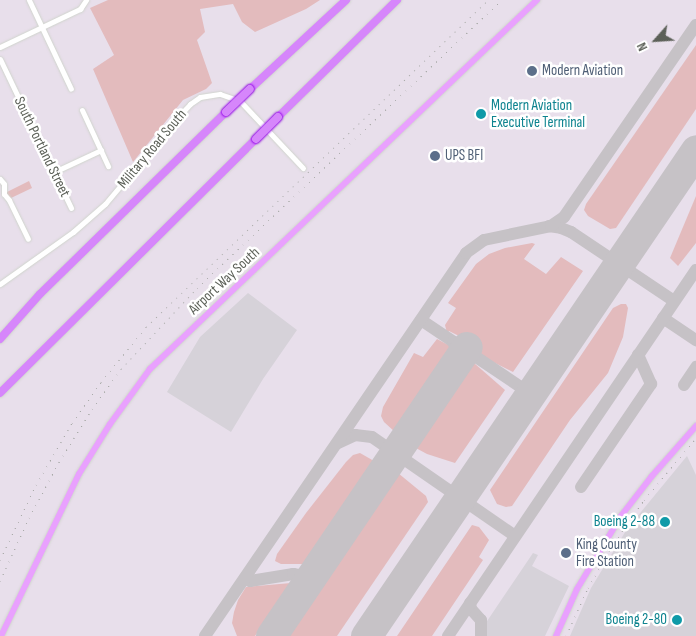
<!DOCTYPE html>
<html>
<head>
<meta charset="utf-8">
<style>
	body { margin:0 }
	#map { position:relative; width:696px; height:636px; overflow:hidden; background:#e8dfeb; font-family:"Sofia Sans Condensed",sans-serif }
	div>[style] { position:absolute }
	[style*='--x'] { left:calc(var(--x)*1px); top:calc(var(--y)*1px); width:calc(var(--w)*1px); rotate:calc(var(--a)*1deg) }
	.industrial>* { inset:0; background:#d6d2d9 }
	.green>* { inset:0; background:#e3bbbd }
	.taxiway>* { height:12px; margin:-6px; padding:0 6px; transform-origin:6px; border-radius:6px; background:#c6c2c6 }
	.runway>* { height:31px; margin:-15.5px; padding:0 15.5px; transform-origin:15.5px; border-radius:15.5px; background:#c6c2c6 }
	.roads { filter:drop-shadow(0 0 1px #d0d4cd) drop-shadow(0 0 1px #d0d4cd) }
	.minor>* { height:5px; margin:-2.5px; padding:0 2.5px; transform-origin:2.5px; border-radius:2.5px; background:#fff }
	.major>* { height:6px; margin:-3px; padding:0 3px; transform-origin:3px; border-radius:3px; background:#e9a1fe }
	.highway>* { height:8px; margin:-4px; padding:0 4px; transform-origin:4px; border-radius:4px; background:#d686fb }
	.rail>* { height:1px; margin-top:-0.5px; transform-origin:0; background:repeating-linear-gradient(90deg,#a3a5a2 0 1px,transparent 0 7px) }
	.bridges { filter:drop-shadow(0 0 1px #9103e7) drop-shadow(0 0 1px #9103e7) }
	.highway-bridge>* { height:8px; margin:-4px; padding:0 4px; transform-origin:4px; border-radius:4px; background:#d686fb }
	.dots>* { width:14px; height:14px; translate:-50% -50%; box-sizing:border-box; border:2px solid #fff; border-radius:50% }
	span { translate:-50% -50%; white-space:nowrap; text-align:center; line-height:1.15; -webkit-text-stroke:5px #fff; paint-order:stroke }
	.service-label { font-size:15px; color:#4e5e75 }
	.left { translate:0 -50%; text-align:left }
	.culture-label { font-size:15px; color:#0d838f }
	.right { translate:-100% -50%; text-align:right }
	.street-label { font-size:15px; color:#5c6058 }
	.north { position:absolute; left:631px; top:15px; width:50px; height:50px; -webkit-text-stroke:4px #fff; paint-order:stroke; rotate:244deg; font-size:14px; font-weight:700; line-height:20px; text-align:center; color:#5c6058 }
	.north::after { content:''; display:block; margin:auto; width:18px; height:22px; background:#5c6058; clip-path:polygon(50% 0,100% 100%,50% 72%,0 100%) }
</style>
</head>
<body>
<div id="map">
	<div class="industrial">
		<div style="clip-path:polygon(248px 293px,297px 330px,263px 379px,231px 432px,167px 392px,200px 337px)"></div>
		<div style="clip-path:polygon(687px 456px,696px 475px,696px 636px,570px 636px,591px 588px,627px 529px)"></div>
		<div style="clip-path:polygon(533px 553px,538px 555px,532px 566px,569px 586px,545px 636px,477px 636px)"></div>
	</div>
	<div class="green">
		<div style="clip-path:polygon(108px 0,320px 0,306px 9px,255px 32px,242px 22px,233px 4px,200px 9px,205px 32px,197px 40px,212px 83px,206px 89px,183px 100px,133px 162px,93px 69px,114px 55px,90px 8px)"></div>
		<div style="clip-path:polygon(696px 45px,696px 109px,616px 228px,610px 229px,588px 216px,584px 210px,586px 204px)"></div>
		<div style="clip-path:polygon(29px 181px,32px 188px,11px 198px,5px 193px)"></div>
		<div style="clip-path:polygon(696px 196px,696px 243px,678px 266px,670px 258px)"></div>
		<div style="clip-path:polygon(532px 243px,535px 244px,524px 259px,546px 274px,561px 257px,583px 271px,513px 372px,479px 355px,481px 351px,457px 335px,449px 331px,447px 333px,445px 325px,456px 308px,448px 303px,476px 264px,489px 254px,505px 248px)"></div>
		<div style="clip-path:polygon(621px 304px,626px 304px,628px 308px,623px 337px,608px 373px,570px 420px,512px 506px,506px 507px,497px 504px,490px 490px,613px 308px)"></div>
		<div style="clip-path:polygon(437px 339px,452px 347px,450px 353px,395px 432px,384px 422px,381px 416px,383px 407px,414px 353px,423px 357px)"></div>
		<div style="clip-path:polygon(474px 363px,505px 390px,455px 463px,427px 454px,414px 447px)"></div>
		<div style="clip-path:polygon(360px 453px,374px 461px,305px 564px,281px 564px,275px 561px,277px 554px,306px 513px,346px 462px,353px 455px)"></div>
		<div style="clip-path:polygon(398px 473px,426px 496px,428px 502px,337px 636px,286px 636px)"></div>
		<div style="clip-path:polygon(472px 525px,479px 527px,489px 540px,479px 557px,483px 560px,432px 636px,397px 636px)"></div>
		<div style="clip-path:polygon(291px 583px,255px 636px,237px 636px,232px 623px,234px 612px,238px 600px,246px 587px)"></div>
	</div>
	<div class="taxiway">
		<div style="--x:549;--y:226;--w:12;--a:9"></div>
		<div style="--x:561;--y:228;--w:11;--a:22"></div>
		<div style="--x:571;--y:232;--w:124;--a:33.8"></div>
		<div style="--x:663;--y:318;--w:40;--a:34"></div>
		<div style="--x:421;--y:320;--w:133;--a:33.9"></div>
		<div style="--x:453;--y:342;--w:10;--a:61"></div>
		<div style="--x:458;--y:351;--w:13;--a:103"></div>
		<div style="--x:684;--y:385;--w:22;--a:-56"></div>
		<div style="--x:338;--y:443;--w:19;--a:-25"></div>
		<div style="--x:355;--y:435;--w:17;--a:7"></div>
		<div style="--x:372;--y:437;--w:174;--a:34.7"></div>
		<div style="--x:581;--y:487;--w:125;--a:-55.8"></div>
		<div style="--x:651;--y:384;--w:32;--a:-114"></div>
		<div style="--x:245;--y:578;--w:6;--a:31"></div>
		<div style="--x:250;--y:581;--w:44;--a:-9.2"></div>
		<div style="--x:293;--y:574;--w:17;--a:10"></div>
		<div style="--x:470;--y:603;--w:6;--a:81"></div>
		<div style="--x:471;--y:609;--w:15;--a:48"></div>
		<div style="--x:481;--y:620;--w:16;--a:90"></div>
		<div style="--x:205;--y:636;--w:463;--a:-55.7"></div>
		<div style="--x:466;--y:253;--w:22;--a:-36"></div>
		<div style="--x:484;--y:240;--w:68;--a:-11.8"></div>
		<div style="--x:551;--y:226;--w:16;--a:-35"></div>
		<div style="--x:564;--y:217;--w:233;--a:-55.5"></div>
		<div style="--x:448;--y:636;--w:442;--a:-55.9"></div>
	</div>
	<div class="runway">
		<div style="--x:271;--y:636;--w:349;--a:-55.9"></div>
		<div style="--x:366;--y:636;--w:587;--a:-55.82"></div>
	</div>
	<div class="roads">
		<div class="minor">
			<div style="--x:29;--y:0;--w:98;--a:64.7"></div>
			<div style="--x:0;--y:47;--w:89;--a:-25.4"></div>
			<div style="--x:80;--y:9;--w:11;--a:-56"></div>
			<div style="--x:0;--y:59;--w:165;--a:64.5"></div>
			<div style="--x:82;--y:110;--w:62;--a:65.1"></div>
			<div style="--x:54;--y:172;--w:52;--a:-25.1"></div>
			<div style="--x:0;--y:179;--w:6;--a:51"></div>
			<div style="--x:4;--y:184;--w:10;--a:90"></div>
			<div style="--x:4;--y:194;--w:8;--a:50"></div>
			<div style="--x:9;--y:200;--w:43;--a:64"></div>
			<div style="--x:0;--y:284;--w:90;--a:-35.5"></div>
			<div style="--x:73;--y:232;--w:43;--a:-41.2"></div>
			<div style="--x:105;--y:204;--w:114;--a:-50"></div>
			<div style="--x:178;--y:117;--w:18;--a:-47"></div>
			<div style="--x:190;--y:104;--w:12;--a:-35"></div>
			<div style="--x:200;--y:97;--w:20;--a:-9"></div>
			<div style="--x:220;--y:94;--w:21;--a:19"></div>
			<div style="--x:240;--y:101;--w:92;--a:46.8"></div>
		</div>
		<div class="major">
			<div style="--x:1;--y:636;--w:180;--a:-64.3"></div>
			<div style="--x:79;--y:474;--w:59;--a:-58.2"></div>
			<div style="--x:110;--y:424;--w:68;--a:-54"></div>
			<div style="--x:150;--y:369;--w:535;--a:-43.64"></div>
			<div style="--x:556;--y:636;--w:51;--a:-65.9"></div>
			<div style="--x:577;--y:589;--w:85;--a:-58.9"></div>
			<div style="--x:621;--y:516;--w:51;--a:-52.2"></div>
			<div style="--x:652;--y:476;--w:67;--a:-48.7"></div>
		</div>
		<div class="highway">
			<div style="--x:250;--y:89;--w:131;--a:-42.8"></div>
			<div style="--x:278;--y:117;--w:167;--a:-44.5"></div>
			<div style="--x:0;--y:339;--w:60;--a:-48.4"></div>
			<div style="--x:40;--y:294;--w:260;--a:-44.4"></div>
			<div style="--x:0;--y:393;--w:361;--a:-44.8"></div>
		</div>
	</div>
	<div class="rail">
		<div style="--x:0;--y:560;--w:83;--a:-64.4"></div>
		<div style="--x:36;--y:485;--w:72;--a:-59.9"></div>
		<div style="--x:72;--y:423;--w:50;--a:-54.7"></div>
		<div style="--x:101;--y:382;--w:71;--a:-50.7"></div>
		<div style="--x:146;--y:327;--w:473;--a:-43.7"></div>
		<div style="--x:0;--y:581;--w:69;--a:-65.3"></div>
		<div style="--x:29;--y:518;--w:64;--a:-61.8"></div>
		<div style="--x:59;--y:462;--w:62;--a:-58.1"></div>
		<div style="--x:92;--y:409;--w:49;--a:-54.1"></div>
		<div style="--x:121;--y:369;--w:111;--a:-46.8"></div>
		<div style="--x:197;--y:288;--w:419;--a:-43.4"></div>
		<div style="--x:566;--y:636;--w:53;--a:-65.4"></div>
		<div style="--x:588;--y:588;--w:52;--a:-60"></div>
		<div style="--x:614;--y:543;--w:52;--a:-55.1"></div>
		<div style="--x:644;--y:500;--w:81;--a:-50"></div>
	</div>
	<div class="bridges">
		<div class="highway-bridge">
			<div style="--x:226;--y:112;--w:33;--a:-44"></div>
			<div style="--x:256;--y:139;--w:31;--a:-45"></div>
		</div>
	</div>
	<div class="dots">
		<div style="left:532px;top:71px;background:#5c6f8a"></div>
		<div style="left:481px;top:114px;background:#0f9aa8"></div>
		<div style="left:435px;top:156px;background:#5c6f8a"></div>
		<div style="left:665px;top:522px;background:#0f9aa8"></div>
		<div style="left:566px;top:553px;background:#5c6f8a"></div>
		<div style="left:677px;top:620px;background:#0f9aa8"></div>
	</div>
	<div class="service-label">
		<span class="left" style="left:542px;top:71px">Modern Aviation</span>
		<span class="left" style="left:445px;top:156px">UPS BFI</span>
		<span class="left" style="left:576px;top:553px">King County<br>Fire Station</span>
	</div>
	<div class="culture-label">
		<span class="left" style="left:491px;top:114px">Modern Aviation<br>Executive Terminal</span>
		<span class="right" style="left:655px;top:522px">Boeing 2-88</span>
		<span class="right" style="left:667px;top:620px">Boeing 2-80</span>
	</div>
	<div class="street-label">
		<span style="left:42px;top:147px;rotate:64deg">South Portland Street</span>
		<span style="left:152px;top:149px;rotate:-50deg">Military Road South</span>
		<span style="left:224px;top:281px;rotate:-43deg">Airport Way South</span>
	</div>
	<div class="north">N</div>
</div>
</body>
</html>
